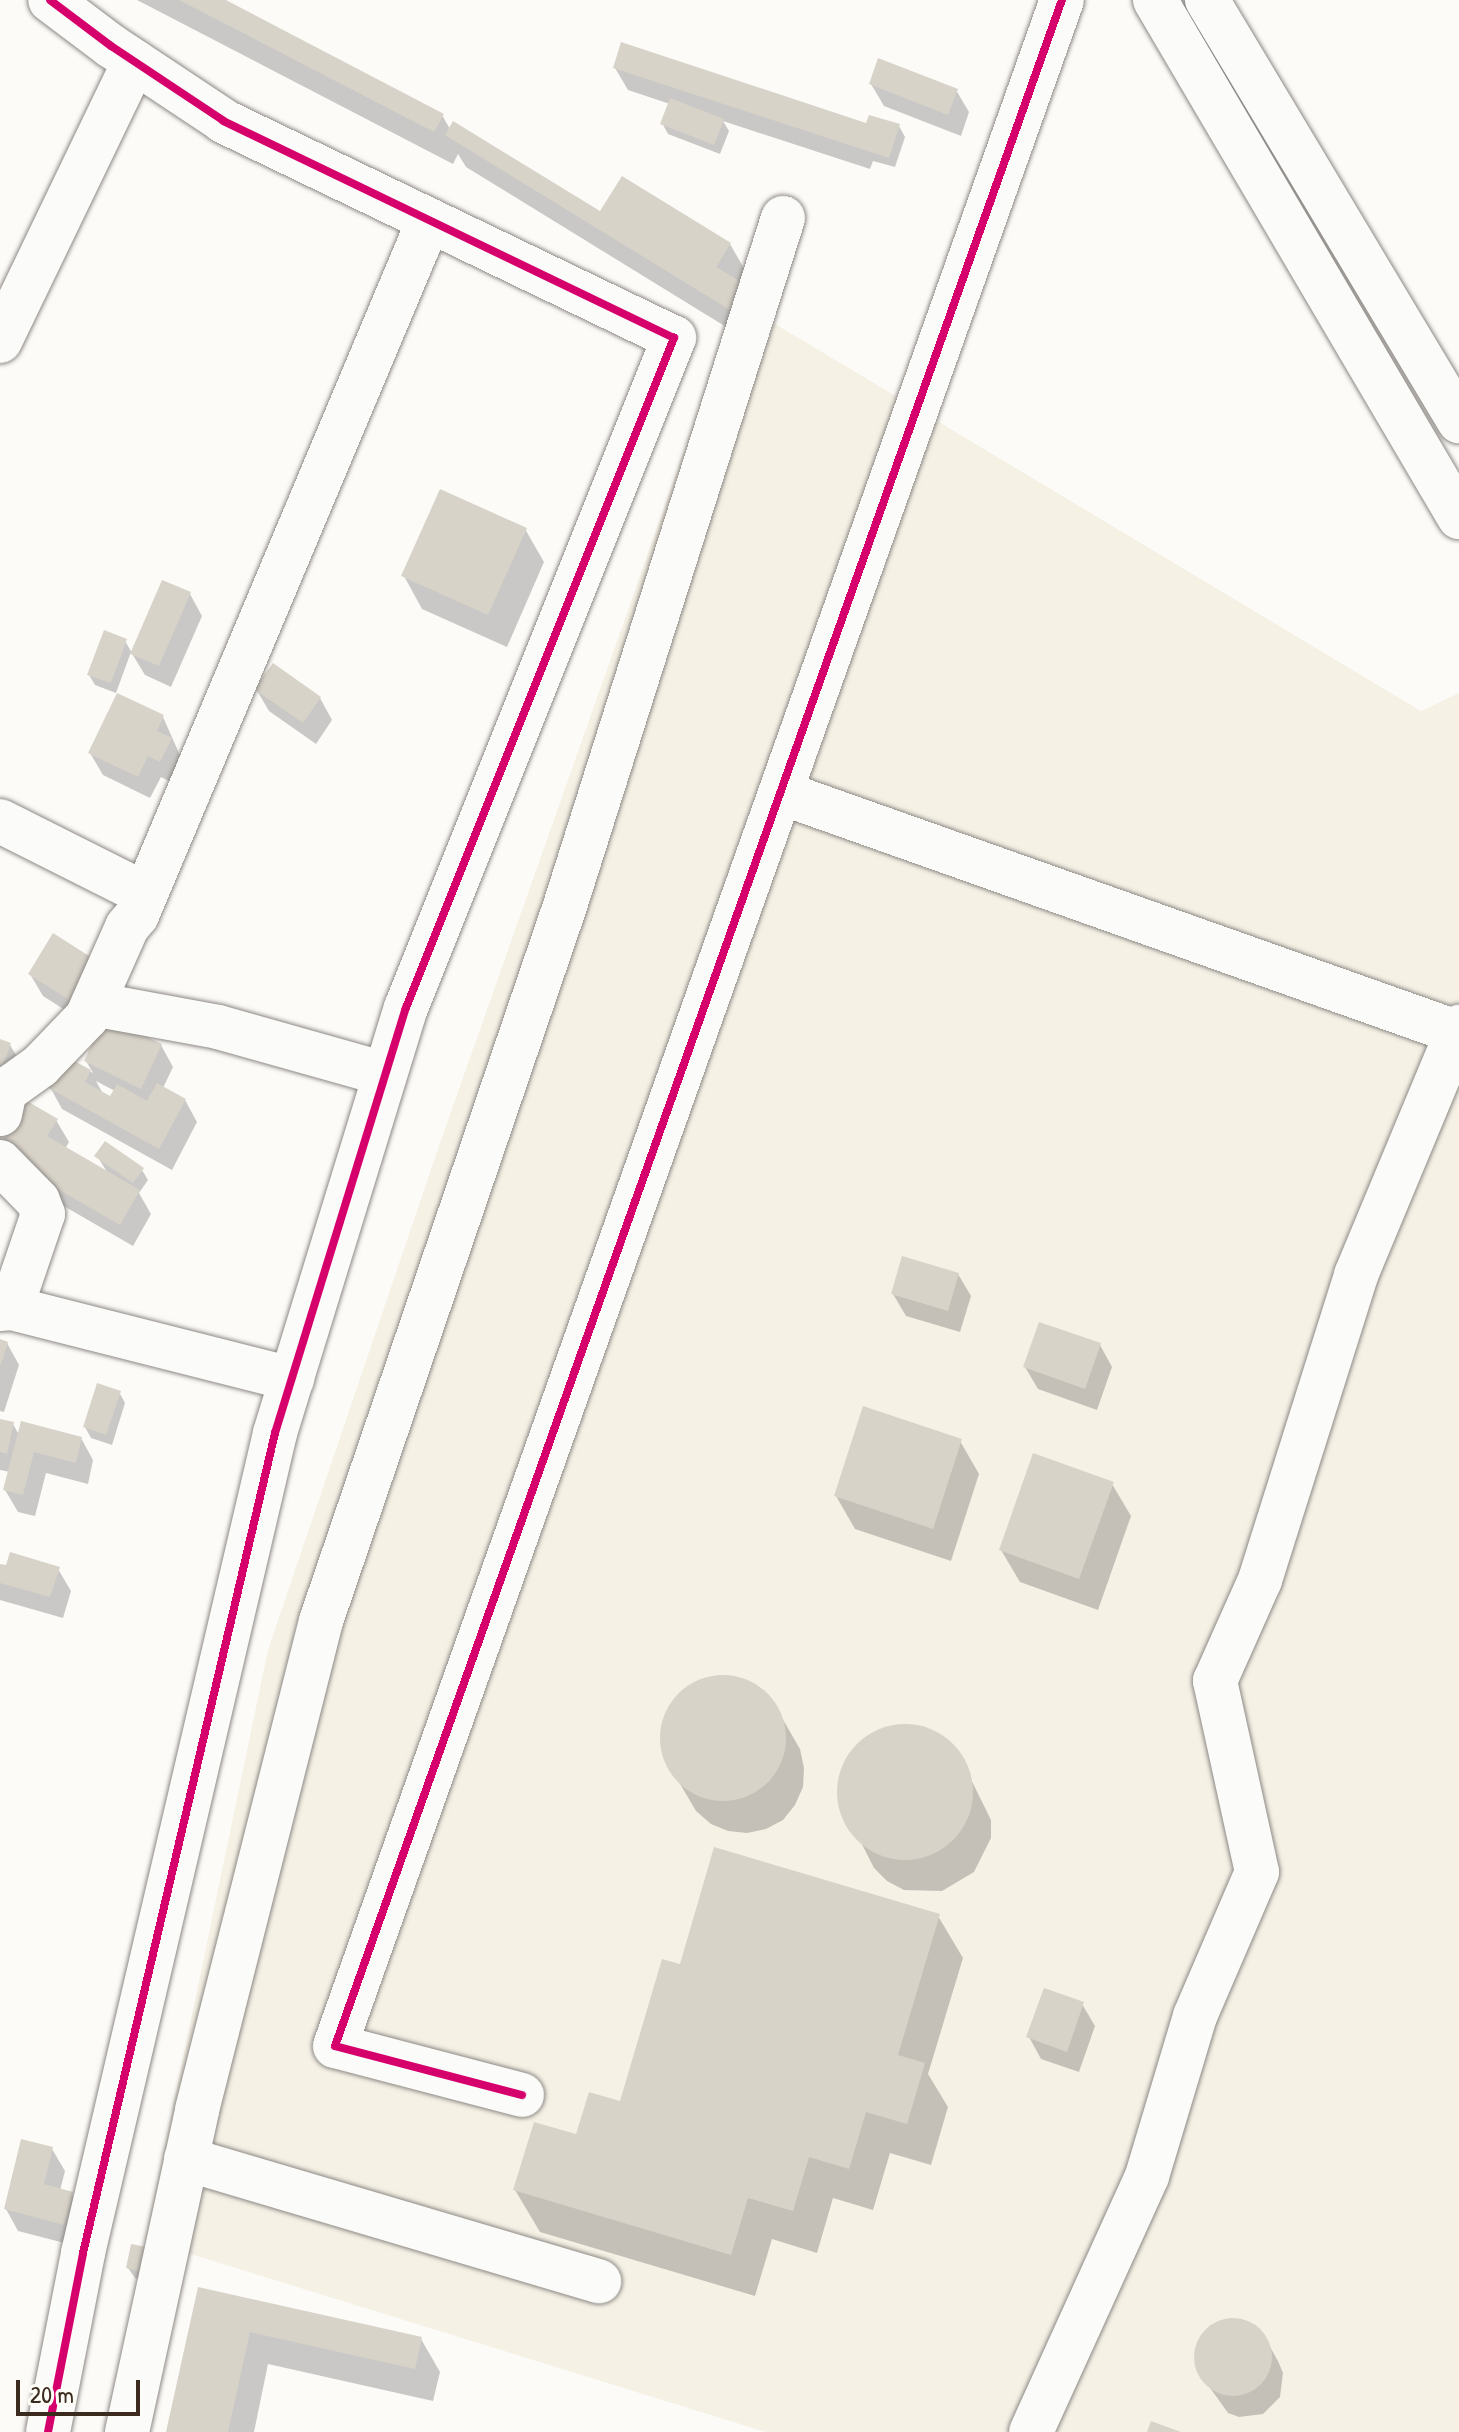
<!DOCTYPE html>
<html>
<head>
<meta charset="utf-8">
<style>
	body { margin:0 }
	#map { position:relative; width:1459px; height:2432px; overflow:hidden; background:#fcfbf8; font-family:"Patrick Hand",sans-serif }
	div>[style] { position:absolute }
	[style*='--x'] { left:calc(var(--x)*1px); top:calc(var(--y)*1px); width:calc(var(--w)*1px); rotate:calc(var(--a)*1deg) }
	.built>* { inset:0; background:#f5f1e5 }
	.shadow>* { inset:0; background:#0003 }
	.building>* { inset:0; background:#d8d3c8 }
	.round { border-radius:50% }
	.roads { filter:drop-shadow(0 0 2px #8d8985) drop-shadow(0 0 2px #8d8985) }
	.minor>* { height:44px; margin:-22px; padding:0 22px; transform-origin:22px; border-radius:22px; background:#fbfbf9 }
	.cycleway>* { height:8px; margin:-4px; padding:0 4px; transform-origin:4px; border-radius:4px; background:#d6006c }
	span { translate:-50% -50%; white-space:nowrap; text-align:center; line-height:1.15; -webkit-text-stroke:8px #fdfcf7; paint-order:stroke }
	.scale { position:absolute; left:16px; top:2380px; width:124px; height:36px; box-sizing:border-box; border:4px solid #3b2a1e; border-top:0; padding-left:10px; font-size:24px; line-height:28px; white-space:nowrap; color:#3b2a1e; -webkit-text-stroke:6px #fdfcf7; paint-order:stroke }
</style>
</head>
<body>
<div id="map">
	<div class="built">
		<div style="clip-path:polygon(737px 301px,1421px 711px,1459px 693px,1459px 2432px,766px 2432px,145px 2240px,268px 1650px,441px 1140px)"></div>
	</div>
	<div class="shadow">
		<div style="clip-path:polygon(137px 0,222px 0,442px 115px,450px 129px,601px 214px,730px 244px,749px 277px,749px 341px,466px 167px,458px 154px,453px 164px)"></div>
		<div style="clip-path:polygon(615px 68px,864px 124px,899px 126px,905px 137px,895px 167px,873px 161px,870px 169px,723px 121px,729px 131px,720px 154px,668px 134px,662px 123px,670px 104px,628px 90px)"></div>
		<div style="clip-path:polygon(871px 84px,956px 90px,969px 112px,961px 136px,884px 106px)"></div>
		<div style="clip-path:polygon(525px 529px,544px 562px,507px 647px,422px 609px,404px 576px)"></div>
		<div style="clip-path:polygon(190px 594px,202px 616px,171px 687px,145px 675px,131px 652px,116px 693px,95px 685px,89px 675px,125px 641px,132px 653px)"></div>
		<div style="clip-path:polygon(256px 689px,320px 698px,332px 720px,316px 744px,269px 711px)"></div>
		<div style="clip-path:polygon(163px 717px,183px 762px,173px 783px,161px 777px,150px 798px,103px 775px,90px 753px)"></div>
		<div style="clip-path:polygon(95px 962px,84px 1022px,43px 996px,30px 974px)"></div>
		<div style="clip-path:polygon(0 1041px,10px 1045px,16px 1055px,7px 1080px,0 1077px)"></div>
		<div style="clip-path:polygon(evenodd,161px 1045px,173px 1067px,163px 1088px,185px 1100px,197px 1122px,172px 1170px,62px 1109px,50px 1087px,66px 1058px,93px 1073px,86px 1061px,161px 1045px,96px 1081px,115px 1091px,110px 1098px,103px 1094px,96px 1081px)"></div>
		<div style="clip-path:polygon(56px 1120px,69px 1142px,65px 1149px,109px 1175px,97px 1156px,142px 1170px,148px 1180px,139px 1193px,151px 1214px,133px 1246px,10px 1175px,12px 1128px)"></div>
		<div style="clip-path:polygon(958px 1274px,971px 1296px,960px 1332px,906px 1316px,893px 1294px)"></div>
		<div style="clip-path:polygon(0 1341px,7px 1343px,19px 1365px,4px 1412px,0 1411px)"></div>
		<div style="clip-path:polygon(1100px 1345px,1112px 1367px,1097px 1410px,1038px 1389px,1025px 1367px)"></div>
		<div style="clip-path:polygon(119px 1392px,125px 1403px,112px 1445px,91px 1438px,85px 1427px)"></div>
		<div style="clip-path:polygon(0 1421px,13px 1424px,19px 1435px,81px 1438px,93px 1460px,88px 1484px,46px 1473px,35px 1516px,18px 1512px,5px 1490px,10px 1472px,0 1470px)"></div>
		<div style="clip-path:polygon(960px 1441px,979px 1474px,951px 1561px,855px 1529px,836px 1496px)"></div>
		<div style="clip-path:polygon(1112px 1484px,1131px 1516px,1098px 1610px,1020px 1582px,1001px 1550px)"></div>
		<div style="clip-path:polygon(0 1566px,58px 1569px,71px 1591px,63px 1618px,0 1600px)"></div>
		<div style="clip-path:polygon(719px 1676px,738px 1678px,756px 1686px,771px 1699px,800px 1749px,804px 1768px,803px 1787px,795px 1805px,783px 1820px,766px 1829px,747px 1833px,728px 1831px,711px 1824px,696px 1811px,666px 1760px,664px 1722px,671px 1705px,684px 1690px,700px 1680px)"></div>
		<div style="clip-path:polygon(889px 1728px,927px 1729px,944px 1738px,957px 1751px,991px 1820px,991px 1838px,974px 1872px,942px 1891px,904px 1890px,887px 1881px,874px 1868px,839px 1799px,839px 1780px,856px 1747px)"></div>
		<div style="clip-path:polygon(938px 1916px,963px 1958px,928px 2074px,948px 2107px,931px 2165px,890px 2153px,873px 2210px,833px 2198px,817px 2253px,772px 2239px,755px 2296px,540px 2232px,515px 2190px,622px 2103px,681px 1967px)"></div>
		<div style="clip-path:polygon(1082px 2004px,1095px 2026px,1079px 2072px,1041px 2059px,1029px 2037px)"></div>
		<div style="clip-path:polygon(52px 2149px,65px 2171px,60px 2191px,71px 2193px,84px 2215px,76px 2246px,18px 2231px,6px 2209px)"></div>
		<div style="clip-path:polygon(154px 2251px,156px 2283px,135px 2278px,128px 2268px)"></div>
		<div style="clip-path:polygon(200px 2290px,421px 2339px,440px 2372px,433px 2401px,268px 2364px,254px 2432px,168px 2432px)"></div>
		<div style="clip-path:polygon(1222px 2322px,1246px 2323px,1265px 2338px,1278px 2361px,1283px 2373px,1280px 2397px,1263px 2414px,1239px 2417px,1228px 2413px,1198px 2371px,1198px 2346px,1212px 2327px)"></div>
	</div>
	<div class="building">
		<div style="clip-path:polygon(179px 0,226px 0,444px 114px,434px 132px)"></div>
		<div style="clip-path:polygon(621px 42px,866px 123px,869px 115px,900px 124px,889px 158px,613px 68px)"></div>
		<div style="clip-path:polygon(878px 58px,958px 89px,948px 115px,869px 84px)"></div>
		<div style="clip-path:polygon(670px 98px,724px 119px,714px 145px,660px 124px)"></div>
		<div style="clip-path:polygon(453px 121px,600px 211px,622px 176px,731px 243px,716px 267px,746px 285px,730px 310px,445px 135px)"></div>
		<div style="clip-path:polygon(440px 489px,527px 528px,488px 615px,401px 576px)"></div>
		<div style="clip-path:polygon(162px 580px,191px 592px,159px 666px,130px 654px)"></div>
		<div style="clip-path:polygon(104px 630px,127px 639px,111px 683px,87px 675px)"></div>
		<div style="clip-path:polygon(273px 663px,321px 697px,303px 723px,254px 689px)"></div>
		<div style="clip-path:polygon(117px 693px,164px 715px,157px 731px,172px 738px,160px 762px,148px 756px,138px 777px,88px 753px)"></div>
		<div style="clip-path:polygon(53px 933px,97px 961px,71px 1001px,28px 974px)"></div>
		<div style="clip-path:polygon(105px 1017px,162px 1044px,141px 1089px,84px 1061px)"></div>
		<div style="clip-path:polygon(0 1039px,11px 1043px,0 1073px)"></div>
		<div style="clip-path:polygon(65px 1056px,91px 1070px,85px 1082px,110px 1096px,117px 1084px,147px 1101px,157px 1083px,186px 1099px,159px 1149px,47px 1087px)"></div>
		<div style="clip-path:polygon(20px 1097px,58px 1119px,47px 1136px,140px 1190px,120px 1225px,0 1156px,0 1145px,11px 1125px)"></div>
		<div style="clip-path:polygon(105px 1141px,144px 1168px,133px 1183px,94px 1156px)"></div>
		<div style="clip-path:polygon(902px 1256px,959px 1273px,948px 1311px,891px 1294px)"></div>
		<div style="clip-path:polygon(1039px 1322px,1101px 1343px,1085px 1389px,1023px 1367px)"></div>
		<div style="clip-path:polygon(0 1339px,8px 1342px,1px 1364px,0 1364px)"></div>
		<div style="clip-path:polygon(97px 1383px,121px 1391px,106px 1435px,83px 1427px)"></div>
		<div style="clip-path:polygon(863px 1406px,962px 1439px,933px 1529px,834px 1496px)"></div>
		<div style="clip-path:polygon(0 1419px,14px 1422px,7px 1454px,0 1452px)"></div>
		<div style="clip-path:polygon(21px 1421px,82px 1437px,76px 1463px,34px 1452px,23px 1495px,3px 1490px)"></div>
		<div style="clip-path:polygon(1033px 1453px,1114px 1482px,1079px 1579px,999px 1550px)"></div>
		<div style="clip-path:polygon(10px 1552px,60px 1567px,50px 1597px,0 1583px,0 1564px,6px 1565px)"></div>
		<div class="round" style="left:660px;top:1675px;width:126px;height:126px"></div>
		<div class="round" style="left:837px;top:1724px;width:136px;height:136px"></div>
		<div style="clip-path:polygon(714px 1847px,940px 1914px,898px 2055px,925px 2063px,907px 2124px,866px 2112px,849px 2169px,809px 2157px,793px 2211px,748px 2198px,731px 2255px,513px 2190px,534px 2122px,576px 2134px,589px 2092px,620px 2101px,662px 1959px,680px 1964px)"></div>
		<div style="clip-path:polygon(1044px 1988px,1084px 2002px,1067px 2052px,1026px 2037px)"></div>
		<div style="clip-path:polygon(21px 2139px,53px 2147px,44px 2184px,73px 2192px,64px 2225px,4px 2209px)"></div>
		<div style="clip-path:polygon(131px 2244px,156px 2249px,151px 2274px,126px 2268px)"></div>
		<div style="clip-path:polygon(198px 2287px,422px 2337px,415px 2369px,250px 2332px,228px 2432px,166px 2432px)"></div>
		<div class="round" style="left:1194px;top:2318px;width:78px;height:78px"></div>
		<div style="clip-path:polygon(1151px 2421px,1181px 2432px,1147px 2432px)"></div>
	</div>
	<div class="roads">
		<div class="minor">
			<div style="--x:1155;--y:0;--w:600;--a:59.54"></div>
			<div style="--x:1207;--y:0;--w:491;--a:59.1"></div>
			<div style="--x:0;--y:341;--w:310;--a:-64.3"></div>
			<div style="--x:782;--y:793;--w:718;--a:19.52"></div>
			<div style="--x:0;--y:821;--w:162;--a:26.7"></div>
			<div style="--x:93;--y:1004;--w:127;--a:10.4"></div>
			<div style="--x:218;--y:1027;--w:173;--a:15.7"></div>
			<div style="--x:0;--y:1114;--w:24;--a:-78"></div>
			<div style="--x:5;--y:1091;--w:43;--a:-35.5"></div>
			<div style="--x:40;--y:1066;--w:68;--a:-46.2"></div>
			<div style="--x:87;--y:1017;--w:98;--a:-66"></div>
			<div style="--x:127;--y:927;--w:16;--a:-50"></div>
			<div style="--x:137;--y:915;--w:754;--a:-67.21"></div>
			<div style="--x:0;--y:1162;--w:54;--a:45.7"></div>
			<div style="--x:38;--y:1201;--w:14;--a:69"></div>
			<div style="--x:43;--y:1214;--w:99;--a:108.8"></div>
			<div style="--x:11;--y:1308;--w:11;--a:175"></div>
			<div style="--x:11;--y:1308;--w:290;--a:14.2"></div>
			<div style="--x:522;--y:2095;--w:193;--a:-165.3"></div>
			<div style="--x:335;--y:2046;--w:2171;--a:-70.44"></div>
			<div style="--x:186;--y:2159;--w:431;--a:16.5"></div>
			<div style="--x:48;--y:2432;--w:182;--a:-78.9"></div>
			<div style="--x:83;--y:2253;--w:842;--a:-76.82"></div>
			<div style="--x:275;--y:1433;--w:445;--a:-72.9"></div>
			<div style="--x:406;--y:1008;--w:722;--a:-68.2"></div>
			<div style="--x:674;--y:338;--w:500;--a:-154.3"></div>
			<div style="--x:224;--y:121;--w:136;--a:-146.4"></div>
			<div style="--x:111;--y:46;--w:76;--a:-143"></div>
			<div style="--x:127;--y:2432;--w:330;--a:-77.7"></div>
			<div style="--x:197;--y:2110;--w:504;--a:-75.77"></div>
			<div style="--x:321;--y:1621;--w:752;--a:-71.16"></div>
			<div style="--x:564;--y:909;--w:725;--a:-72.41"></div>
			<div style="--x:1031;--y:2432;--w:281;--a:-65.6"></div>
			<div style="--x:1147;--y:2176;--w:167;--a:-73.3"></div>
			<div style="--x:1195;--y:2016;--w:157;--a:-66.7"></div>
			<div style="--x:1257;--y:1872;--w:196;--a:-102.4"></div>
			<div style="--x:1215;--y:1681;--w:111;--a:-66"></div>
			<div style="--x:1260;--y:1580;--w:320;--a:-72.5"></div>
			<div style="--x:1356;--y:1275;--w:269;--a:-67.4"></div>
		</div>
	</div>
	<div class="cycleway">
		<div style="--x:522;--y:2095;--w:193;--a:-165.3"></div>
		<div style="--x:335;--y:2046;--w:2171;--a:-70.44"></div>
		<div style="--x:48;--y:2432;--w:182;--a:-78.9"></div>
		<div style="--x:83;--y:2253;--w:842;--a:-76.82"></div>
		<div style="--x:275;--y:1433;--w:445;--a:-72.9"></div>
		<div style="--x:406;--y:1008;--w:722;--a:-68.2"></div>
		<div style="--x:674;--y:338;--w:500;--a:-154.3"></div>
		<div style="--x:224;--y:121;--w:136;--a:-146.4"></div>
		<div style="--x:111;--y:46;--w:76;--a:-143"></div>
	</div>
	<div class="scale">20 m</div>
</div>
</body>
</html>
